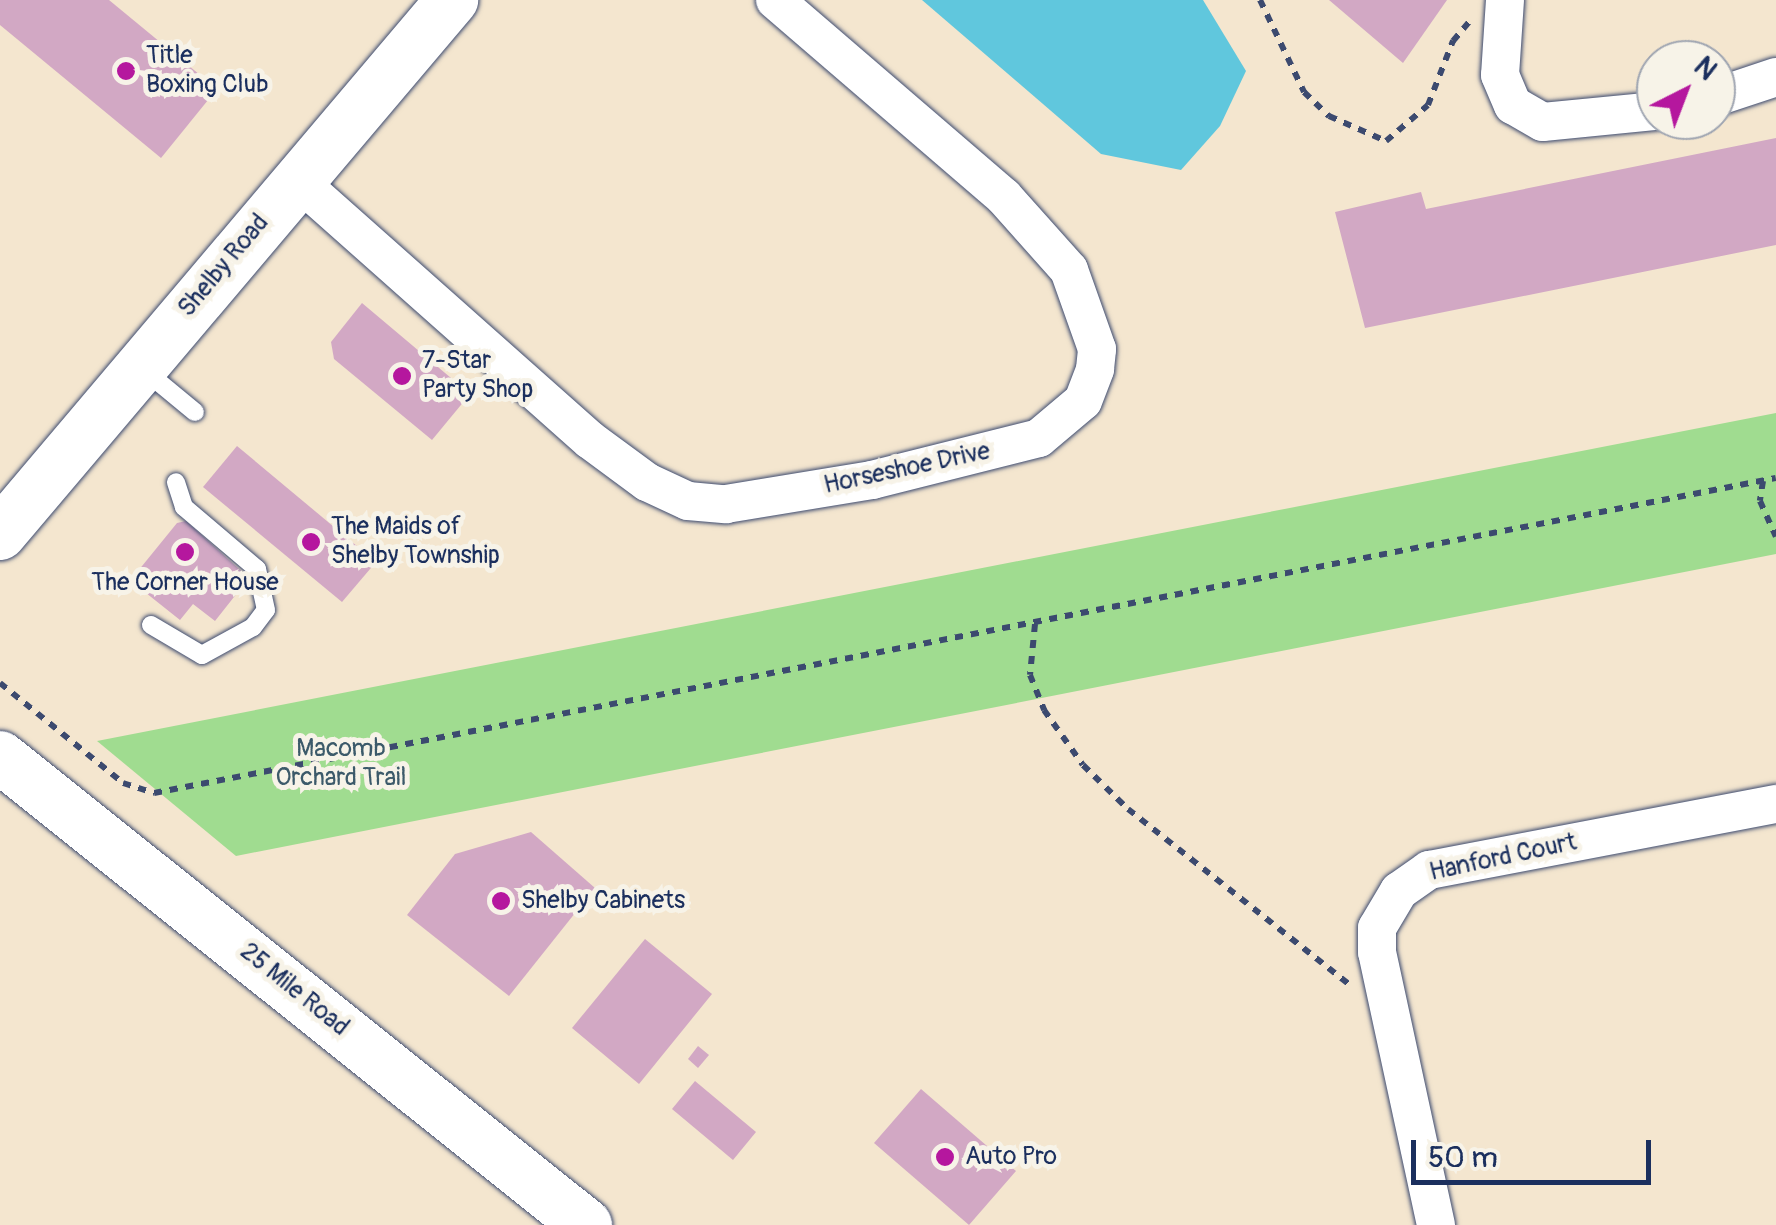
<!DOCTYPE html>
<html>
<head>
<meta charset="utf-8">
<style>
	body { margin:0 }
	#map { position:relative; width:1776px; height:1225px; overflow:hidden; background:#f4e6cf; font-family:Pangolin,sans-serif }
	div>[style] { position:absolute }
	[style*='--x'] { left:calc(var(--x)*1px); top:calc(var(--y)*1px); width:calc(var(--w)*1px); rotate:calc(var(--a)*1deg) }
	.green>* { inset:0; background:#a0dc90 }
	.water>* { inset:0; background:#60c7dd }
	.building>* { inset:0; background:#d2a8c4 }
	.path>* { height:6px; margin-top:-3px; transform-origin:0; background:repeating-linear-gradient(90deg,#3c4a6f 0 8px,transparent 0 16px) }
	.roads { filter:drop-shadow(0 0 2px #3c4a6f) drop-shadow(0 0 2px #3c4a6f) }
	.lane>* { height:18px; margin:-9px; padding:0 9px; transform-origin:9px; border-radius:9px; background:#fff }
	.street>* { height:38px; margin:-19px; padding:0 19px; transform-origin:19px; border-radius:19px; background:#fff }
	.secondary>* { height:52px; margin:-26px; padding:0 26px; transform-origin:26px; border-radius:26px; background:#fff }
	.dots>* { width:28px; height:28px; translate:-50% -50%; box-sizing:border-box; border:5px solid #f7f3e8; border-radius:50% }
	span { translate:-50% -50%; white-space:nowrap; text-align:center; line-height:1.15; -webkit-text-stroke:10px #f7f3e8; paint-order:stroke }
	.poi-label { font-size:25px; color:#1b2f5e }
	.left { translate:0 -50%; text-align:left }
	.street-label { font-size:25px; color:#1b2f5e }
	.park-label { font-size:25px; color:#3c5a6a }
	.north { position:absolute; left:1636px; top:40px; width:100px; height:100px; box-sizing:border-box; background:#f7f3e8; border:2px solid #9fa5b1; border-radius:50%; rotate:42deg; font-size:28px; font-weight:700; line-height:40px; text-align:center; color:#1b2f5e }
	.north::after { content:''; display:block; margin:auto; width:35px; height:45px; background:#b5179e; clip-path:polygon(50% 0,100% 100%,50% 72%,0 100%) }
	.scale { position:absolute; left:1411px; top:1140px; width:240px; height:45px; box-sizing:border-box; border:5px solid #1b2f5e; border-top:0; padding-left:12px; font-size:30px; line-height:35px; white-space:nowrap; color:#1b2f5e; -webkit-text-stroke:8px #f7f3e8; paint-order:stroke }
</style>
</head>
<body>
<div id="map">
	<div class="green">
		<div style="clip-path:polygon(1776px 413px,1776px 554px,236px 856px,97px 741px)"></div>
	</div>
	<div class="water">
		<div style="clip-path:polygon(922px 0,1203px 0,1246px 71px,1220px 126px,1181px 170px,1101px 154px)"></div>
	</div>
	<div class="building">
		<div style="clip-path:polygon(0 0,109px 0,217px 89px,161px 158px,0 25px)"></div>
		<div style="clip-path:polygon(1329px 0,1447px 0,1403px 63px)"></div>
		<div style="clip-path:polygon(1776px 138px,1776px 245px,1365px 328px,1335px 212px,1421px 192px,1426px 209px)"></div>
		<div style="clip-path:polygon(362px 303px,470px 394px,432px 440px,334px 359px,331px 342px)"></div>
		<div style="clip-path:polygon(237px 446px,376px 562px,342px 602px,203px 487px)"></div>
		<div style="clip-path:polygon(186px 521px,249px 578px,215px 621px,193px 604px,180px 620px,141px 589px,148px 580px,138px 571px,177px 523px)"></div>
		<div style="clip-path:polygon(531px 832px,595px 888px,509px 996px,407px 915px,455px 854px)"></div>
		<div style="clip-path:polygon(645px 939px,712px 994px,639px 1084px,572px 1028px)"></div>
		<div style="clip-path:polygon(698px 1046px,709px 1055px,698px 1068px,688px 1059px)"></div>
		<div style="clip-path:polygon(695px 1081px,756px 1132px,733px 1160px,672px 1109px)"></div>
		<div style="clip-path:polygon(921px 1089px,1016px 1171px,969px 1225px,874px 1143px)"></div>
	</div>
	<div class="path">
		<div style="--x:1260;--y:0;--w:102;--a:64.4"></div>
		<div style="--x:1304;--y:92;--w:35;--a:44"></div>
		<div style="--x:1329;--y:116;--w:62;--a:23.7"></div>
		<div style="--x:1386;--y:141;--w:55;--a:-40.6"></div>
		<div style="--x:1428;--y:105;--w:69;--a:-68.7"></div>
		<div style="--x:1453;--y:41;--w:26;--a:-50"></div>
		<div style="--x:1763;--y:481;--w:20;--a:99"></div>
		<div style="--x:1760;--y:501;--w:39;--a:66"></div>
		<div style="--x:1035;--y:624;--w:51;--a:95.6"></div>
		<div style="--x:1030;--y:675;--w:38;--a:68"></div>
		<div style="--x:1044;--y:710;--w:67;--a:54.7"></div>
		<div style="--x:1083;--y:765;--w:63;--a:44.4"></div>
		<div style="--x:1128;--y:809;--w:283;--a:38.4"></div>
		<div style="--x:0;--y:683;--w:159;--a:39.1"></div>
		<div style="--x:123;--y:783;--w:33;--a:18"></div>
		<div style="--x:154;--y:793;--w:1652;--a:-10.99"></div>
	</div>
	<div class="roads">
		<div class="lane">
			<div style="--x:144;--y:370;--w:66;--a:39.5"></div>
			<div style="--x:151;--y:625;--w:59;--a:30.5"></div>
			<div style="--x:202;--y:655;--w:58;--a:-28.8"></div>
			<div style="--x:253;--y:627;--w:21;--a:-53"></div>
			<div style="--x:266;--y:610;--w:42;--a:-102.4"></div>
			<div style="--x:257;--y:569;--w:96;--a:-139.7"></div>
			<div style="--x:184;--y:507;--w:26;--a:-108"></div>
		</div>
		<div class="street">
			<div style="--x:1505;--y:0;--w:75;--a:93.8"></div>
			<div style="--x:1500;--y:75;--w:33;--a:67"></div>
			<div style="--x:1513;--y:105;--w:34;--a:30"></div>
			<div style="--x:1543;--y:122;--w:114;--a:-5.6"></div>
			<div style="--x:1716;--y:97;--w:63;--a:-18.4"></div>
			<div style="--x:296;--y:179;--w:393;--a:41.6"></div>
			<div style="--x:590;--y:440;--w:71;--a:36.4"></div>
			<div style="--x:647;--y:482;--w:45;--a:24.9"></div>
			<div style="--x:688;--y:501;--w:38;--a:5"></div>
			<div style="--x:726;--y:504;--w:148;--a:-9.3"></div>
			<div style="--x:872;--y:480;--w:172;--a:-14.1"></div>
			<div style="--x:1039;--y:438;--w:57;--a:-40.1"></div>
			<div style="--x:1083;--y:401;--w:34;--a:-69"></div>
			<div style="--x:1095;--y:369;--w:20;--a:-84"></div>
			<div style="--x:1097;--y:349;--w:84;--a:-109.5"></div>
			<div style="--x:1069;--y:270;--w:98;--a:-131.7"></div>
			<div style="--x:1004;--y:197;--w:302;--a:-139.3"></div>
			<div style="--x:1436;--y:1225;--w:279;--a:-102.2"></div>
			<div style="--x:1377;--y:952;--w:24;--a:-90"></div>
			<div style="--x:1377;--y:928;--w:43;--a:-59.3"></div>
			<div style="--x:1399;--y:891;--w:37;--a:-35"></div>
			<div style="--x:1429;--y:870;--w:353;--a:-10.8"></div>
		</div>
		<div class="secondary">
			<div style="--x:0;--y:534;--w:700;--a:-49.75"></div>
			<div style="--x:0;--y:757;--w:750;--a:38.61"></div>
		</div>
	</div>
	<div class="dots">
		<div style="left:126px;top:71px;background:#b5179e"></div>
		<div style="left:402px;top:376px;background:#b5179e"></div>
		<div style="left:311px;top:542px;background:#b5179e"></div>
		<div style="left:185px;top:552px;background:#b5179e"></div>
		<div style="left:501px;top:901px;background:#b5179e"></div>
		<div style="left:945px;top:1157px;background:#b5179e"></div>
	</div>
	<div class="poi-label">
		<span class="left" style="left:146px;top:71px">Title<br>Boxing Club</span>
		<span class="left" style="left:422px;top:376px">7-Star<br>Party Shop</span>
		<span class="left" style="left:331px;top:542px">The Maids of<br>Shelby Township</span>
		<span style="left:185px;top:583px">The Corner House</span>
		<span class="left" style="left:521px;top:901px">Shelby Cabinets</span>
		<span class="left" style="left:965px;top:1157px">Auto Pro</span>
	</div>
	<div class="street-label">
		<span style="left:224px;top:266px;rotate:-50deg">Shelby Road</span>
		<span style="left:907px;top:469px;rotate:-12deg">Horseshoe Drive</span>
		<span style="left:1503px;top:858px;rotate:-12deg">Hanford Court</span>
		<span style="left:294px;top:990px;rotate:39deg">25 Mile Road</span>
	</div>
	<div class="park-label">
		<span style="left:341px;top:764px">Macomb<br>Orchard Trail</span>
	</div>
	<div class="north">N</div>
	<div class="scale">50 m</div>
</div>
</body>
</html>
